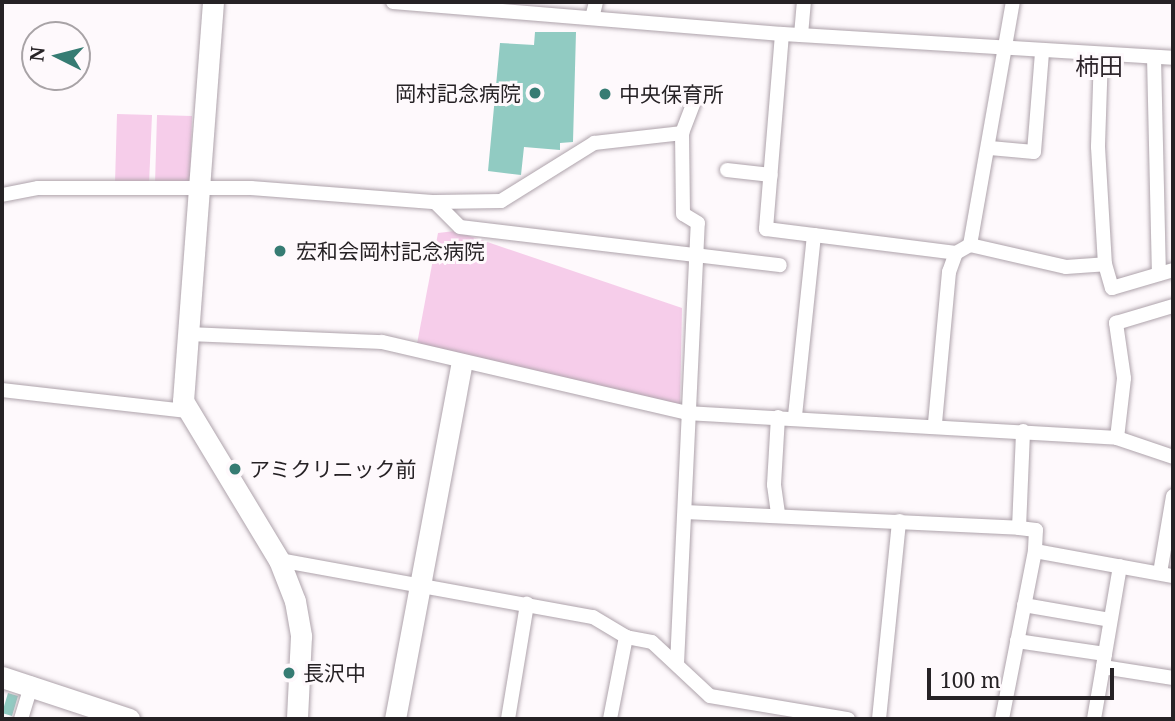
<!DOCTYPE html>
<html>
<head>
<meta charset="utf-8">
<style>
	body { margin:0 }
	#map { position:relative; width:1175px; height:721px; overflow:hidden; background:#fef9fc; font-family:"Noto Serif","Noto Sans JP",serif }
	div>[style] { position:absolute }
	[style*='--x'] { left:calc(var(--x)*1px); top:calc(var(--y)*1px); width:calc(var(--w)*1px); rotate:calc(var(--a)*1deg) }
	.green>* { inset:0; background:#f6cdea }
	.building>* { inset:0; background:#91cbc2 }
	.roads { filter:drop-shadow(0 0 2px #aea3ab) drop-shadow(0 0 2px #aea3ab) }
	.street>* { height:14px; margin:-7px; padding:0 7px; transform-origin:7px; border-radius:7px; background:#fff }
	.secondary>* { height:21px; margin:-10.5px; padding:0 10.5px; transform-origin:10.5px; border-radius:10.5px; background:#fff }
	.dots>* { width:19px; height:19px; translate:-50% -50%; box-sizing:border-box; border:4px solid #fef9fc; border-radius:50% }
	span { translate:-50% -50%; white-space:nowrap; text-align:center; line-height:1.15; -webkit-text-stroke:6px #fef9fc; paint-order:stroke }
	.poi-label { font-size:21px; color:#262225 }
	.right { translate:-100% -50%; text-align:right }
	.left { translate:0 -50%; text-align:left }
	.quarter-label { font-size:24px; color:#2f262c }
	.frame { position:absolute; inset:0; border:4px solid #262225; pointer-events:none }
	.north { position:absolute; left:21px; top:21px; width:70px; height:70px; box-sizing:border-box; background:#fef9fc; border:2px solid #a8a3a6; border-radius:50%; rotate:276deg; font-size:19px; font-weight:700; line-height:28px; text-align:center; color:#262225 }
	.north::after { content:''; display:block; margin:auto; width:24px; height:32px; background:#367c73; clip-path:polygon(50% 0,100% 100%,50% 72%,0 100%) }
	.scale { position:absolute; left:927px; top:668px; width:187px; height:32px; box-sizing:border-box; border:4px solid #262225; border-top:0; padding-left:9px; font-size:21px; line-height:24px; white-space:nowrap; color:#262225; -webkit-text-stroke:5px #fef9fc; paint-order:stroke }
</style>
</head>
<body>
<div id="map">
	<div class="green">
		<div style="clip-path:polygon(117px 114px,152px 115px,149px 184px,115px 183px)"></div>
		<div style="clip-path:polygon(157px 115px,192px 116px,190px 185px,155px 184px)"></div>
		<div style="clip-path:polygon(455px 231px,682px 308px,680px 407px,417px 344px,438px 233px)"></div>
	</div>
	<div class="building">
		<div style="clip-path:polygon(535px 32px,576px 32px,573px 142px,560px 143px,560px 150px,524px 147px,521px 175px,488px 171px,500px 43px,534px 45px)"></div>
		<div style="clip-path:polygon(8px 693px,18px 696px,12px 716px,2px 713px)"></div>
	</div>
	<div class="roads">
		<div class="street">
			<div style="--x:393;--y:2;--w:390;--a:4.7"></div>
			<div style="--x:782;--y:34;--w:392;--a:3.5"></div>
			<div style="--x:592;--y:18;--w:16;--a:-76"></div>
			<div style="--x:782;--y:34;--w:196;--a:94.7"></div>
			<div style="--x:766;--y:229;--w:48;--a:7.1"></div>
			<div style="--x:814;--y:235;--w:182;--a:96"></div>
			<div style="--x:801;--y:35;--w:33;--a:-85"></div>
			<div style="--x:1101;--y:55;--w:92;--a:91.9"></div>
			<div style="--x:1098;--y:147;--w:117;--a:86.6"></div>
			<div style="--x:1154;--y:57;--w:217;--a:88.7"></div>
			<div style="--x:990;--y:148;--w:44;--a:5.2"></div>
			<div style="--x:1034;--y:152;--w:100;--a:-85.4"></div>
			<div style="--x:727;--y:170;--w:44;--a:6.5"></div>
			<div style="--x:2;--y:195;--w:37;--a:-11"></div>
			<div style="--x:38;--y:188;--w:213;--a:0"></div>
			<div style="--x:251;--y:188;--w:185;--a:4.4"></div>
			<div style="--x:435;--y:202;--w:66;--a:-0.9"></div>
			<div style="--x:501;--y:201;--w:110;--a:-31.9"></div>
			<div style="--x:594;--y:143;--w:89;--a:-6.5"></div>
			<div style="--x:682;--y:133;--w:33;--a:-69"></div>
			<div style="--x:435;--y:202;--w:35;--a:45"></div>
			<div style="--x:460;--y:227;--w:322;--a:6.8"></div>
			<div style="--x:814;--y:235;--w:143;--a:7.2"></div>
			<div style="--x:970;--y:245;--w:98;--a:12.9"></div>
			<div style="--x:1066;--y:267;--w:39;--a:-4"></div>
			<div style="--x:1105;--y:264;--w:25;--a:74"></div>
			<div style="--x:1112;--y:288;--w:64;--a:-16.4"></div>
			<div style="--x:189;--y:334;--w:193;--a:2.4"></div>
			<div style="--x:382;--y:342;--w:312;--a:13.1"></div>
			<div style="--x:686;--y:413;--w:432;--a:3.3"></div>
			<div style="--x:1117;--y:438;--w:59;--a:18.7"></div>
			<div style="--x:2;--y:390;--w:184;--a:6.5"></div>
			<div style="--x:778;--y:417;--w:68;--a:93.4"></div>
			<div style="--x:774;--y:485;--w:28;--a:82"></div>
			<div style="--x:935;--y:423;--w:152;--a:-84.7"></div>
			<div style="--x:949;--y:272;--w:20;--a:-70"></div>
			<div style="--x:956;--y:253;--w:16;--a:-30"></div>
			<div style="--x:970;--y:245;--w:247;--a:-80"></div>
			<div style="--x:1117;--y:438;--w:60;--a:-83.3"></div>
			<div style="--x:1124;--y:378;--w:56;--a:-98.3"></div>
			<div style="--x:1116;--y:323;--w:59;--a:-16.6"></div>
			<div style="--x:685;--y:512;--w:334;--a:2.7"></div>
			<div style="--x:1019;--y:528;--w:17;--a:7"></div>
			<div style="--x:1036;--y:530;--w:21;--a:93"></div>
			<div style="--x:1035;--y:551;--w:140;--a:10.3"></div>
			<div style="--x:1019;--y:528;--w:97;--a:-87.6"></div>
			<div style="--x:279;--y:560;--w:319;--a:10.3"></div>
			<div style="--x:593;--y:617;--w:39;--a:31"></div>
			<div style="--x:626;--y:637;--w:26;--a:11"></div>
			<div style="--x:652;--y:642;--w:79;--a:43"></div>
			<div style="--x:710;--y:696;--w:140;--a:9.5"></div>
			<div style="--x:1160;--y:573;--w:78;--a:-80.4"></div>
			<div style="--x:1024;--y:605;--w:87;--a:9.9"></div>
			<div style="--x:1017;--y:641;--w:89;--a:8.4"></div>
			<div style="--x:1105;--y:654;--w:13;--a:99"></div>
			<div style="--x:1105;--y:654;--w:89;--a:-80.3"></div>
			<div style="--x:677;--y:664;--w:441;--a:-87.3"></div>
			<div style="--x:698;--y:223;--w:17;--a:-149"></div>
			<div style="--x:683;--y:214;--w:81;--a:-90.7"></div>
			<div style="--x:21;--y:719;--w:37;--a:-73"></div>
			<div style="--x:508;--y:719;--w:117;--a:-80.6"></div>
			<div style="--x:610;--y:719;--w:84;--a:-79"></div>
			<div style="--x:879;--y:719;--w:199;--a:-84.2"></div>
			<div style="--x:1002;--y:719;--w:171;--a:-78.9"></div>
			<div style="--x:1094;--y:719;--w:53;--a:-80.2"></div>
			<div style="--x:1103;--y:667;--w:71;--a:8.9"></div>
		</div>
		<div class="secondary">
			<div style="--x:213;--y:2;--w:400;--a:94.3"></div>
			<div style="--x:183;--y:401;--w:186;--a:58.9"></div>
			<div style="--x:279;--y:560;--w:44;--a:68.7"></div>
			<div style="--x:295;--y:601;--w:36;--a:80"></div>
			<div style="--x:301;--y:636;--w:83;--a:92.8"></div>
			<div style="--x:2;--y:677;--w:134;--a:18.3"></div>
			<div style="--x:395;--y:719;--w:360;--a:-79.4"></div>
		</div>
	</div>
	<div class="dots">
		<div style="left:535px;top:93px;background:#367c73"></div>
		<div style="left:605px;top:94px;background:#367c73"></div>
		<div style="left:280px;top:251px;background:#367c73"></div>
		<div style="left:235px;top:469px;background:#367c73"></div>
		<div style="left:289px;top:673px;background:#367c73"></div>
	</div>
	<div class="poi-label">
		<span class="right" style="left:521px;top:93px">岡村記念病院</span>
		<span class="left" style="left:619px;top:94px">中央保育所</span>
		<span class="left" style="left:296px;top:251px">宏和会岡村記念病院</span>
		<span class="left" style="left:249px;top:469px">アミクリニック前</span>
		<span class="left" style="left:303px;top:673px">長沢中</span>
	</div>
	<div class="quarter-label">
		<span style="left:1099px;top:66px">柿田</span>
	</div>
	<div class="frame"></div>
	<div class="north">N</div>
	<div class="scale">100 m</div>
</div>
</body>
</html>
